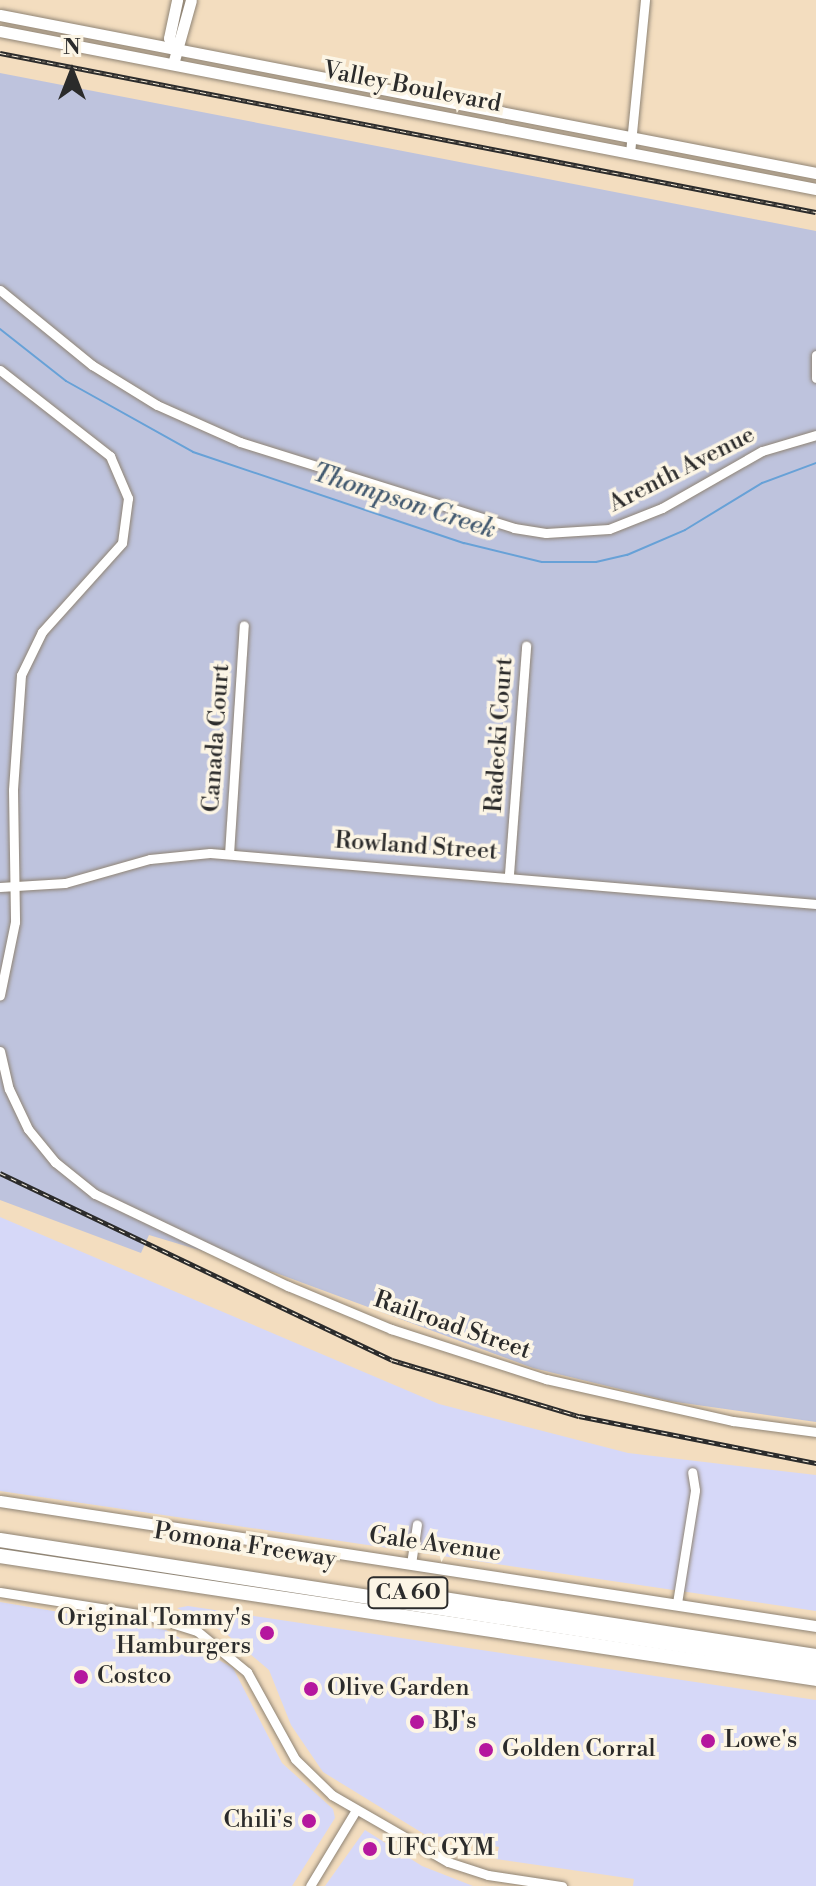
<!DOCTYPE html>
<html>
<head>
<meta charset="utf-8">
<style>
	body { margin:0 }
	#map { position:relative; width:816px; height:1886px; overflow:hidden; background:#f3ddbf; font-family:"Libre Bodoni",serif }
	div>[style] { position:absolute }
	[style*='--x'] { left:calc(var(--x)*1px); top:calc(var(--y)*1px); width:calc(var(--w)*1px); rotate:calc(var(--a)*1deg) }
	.built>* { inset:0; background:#d6d8f8 }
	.industrial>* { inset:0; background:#bec3dd }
	.stream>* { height:2px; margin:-1px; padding:0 1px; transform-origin:1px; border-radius:1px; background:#67a1d7 }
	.roads { filter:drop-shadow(0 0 2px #8f8475) drop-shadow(0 0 2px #8f8475) }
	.minor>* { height:9px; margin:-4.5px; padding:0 4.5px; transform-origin:4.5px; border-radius:4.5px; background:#fff }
	.major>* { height:11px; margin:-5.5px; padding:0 5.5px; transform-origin:5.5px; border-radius:5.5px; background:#fff }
	.highway>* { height:14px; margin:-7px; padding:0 7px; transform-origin:7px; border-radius:7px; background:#fff }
	.rail>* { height:5px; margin-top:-2.5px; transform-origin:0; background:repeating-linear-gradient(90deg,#fcf5e5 0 6px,#2b2b2b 0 12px); box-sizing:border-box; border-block:2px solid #2b2b2b }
	.dots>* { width:22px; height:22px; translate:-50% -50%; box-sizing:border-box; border:4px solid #fcf5e5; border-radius:50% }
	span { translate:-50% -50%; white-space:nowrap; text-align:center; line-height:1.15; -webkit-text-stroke:7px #fcf5e5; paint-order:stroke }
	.shield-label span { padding:2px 6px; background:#fcf5e5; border:2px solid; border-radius:6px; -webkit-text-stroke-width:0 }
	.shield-label { font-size:22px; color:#2b2b2b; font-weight:700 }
	.street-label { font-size:24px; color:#2b2b2b }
	.poi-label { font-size:24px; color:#2b2b2b }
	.right { translate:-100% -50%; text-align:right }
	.left { translate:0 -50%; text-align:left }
	.water-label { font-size:26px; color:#435a70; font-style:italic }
	.north { position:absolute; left:32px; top:32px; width:80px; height:80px; -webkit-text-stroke:6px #fcf5e5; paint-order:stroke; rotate:0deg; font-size:22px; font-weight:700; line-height:32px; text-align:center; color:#2b2b2b }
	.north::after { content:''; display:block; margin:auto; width:28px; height:36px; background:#2b2b2b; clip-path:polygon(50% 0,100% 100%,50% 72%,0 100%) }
</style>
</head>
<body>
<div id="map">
	<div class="built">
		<div style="clip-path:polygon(0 1217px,439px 1404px,628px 1453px,816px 1475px,816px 1611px,0 1491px)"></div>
		<div style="clip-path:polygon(0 1602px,166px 1630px,233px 1668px,282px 1763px,333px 1809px,335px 1818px,292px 1886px,0 1886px)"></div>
		<div style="clip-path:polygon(188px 1606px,816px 1700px,816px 1886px,633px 1886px,634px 1879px,496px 1859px,499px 1847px,424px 1834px,323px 1772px,291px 1725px,269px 1670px,224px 1632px,177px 1608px)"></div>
		<div style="clip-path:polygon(365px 1830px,422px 1866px,473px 1886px,325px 1886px)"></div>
	</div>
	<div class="industrial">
		<div style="clip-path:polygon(0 73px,816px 231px,816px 1422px,669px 1401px,533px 1368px,276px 1273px,149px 1235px,141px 1253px,0 1200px)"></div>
	</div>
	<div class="stream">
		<div style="--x:0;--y:329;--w:84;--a:38.2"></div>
		<div style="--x:66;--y:381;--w:145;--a:29.2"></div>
		<div style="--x:193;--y:452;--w:286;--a:18.6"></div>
		<div style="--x:464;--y:543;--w:80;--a:13.7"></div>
		<div style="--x:542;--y:562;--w:54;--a:0"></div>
		<div style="--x:596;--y:562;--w:32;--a:-13"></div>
		<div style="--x:627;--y:555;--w:63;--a:-23.3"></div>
		<div style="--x:685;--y:530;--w:90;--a:-31.4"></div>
		<div style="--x:762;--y:483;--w:58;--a:-20.3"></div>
	</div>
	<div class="roads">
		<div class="minor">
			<div style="--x:630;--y:153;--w:154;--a:-84.4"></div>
			<div style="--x:0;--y:290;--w:119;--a:39.2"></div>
			<div style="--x:92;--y:365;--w:76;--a:31.6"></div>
			<div style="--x:157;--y:405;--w:91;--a:24"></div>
			<div style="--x:240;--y:442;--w:287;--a:17.4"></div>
			<div style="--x:514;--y:528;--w:32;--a:9"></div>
			<div style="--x:546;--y:533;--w:63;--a:-3.6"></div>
			<div style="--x:609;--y:529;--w:57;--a:-21.6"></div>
			<div style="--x:662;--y:508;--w:115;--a:-29.7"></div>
			<div style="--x:762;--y:451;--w:56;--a:-16.5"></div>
			<div style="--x:816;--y:355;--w:23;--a:90"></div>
			<div style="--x:0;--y:370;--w:140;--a:38"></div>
			<div style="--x:110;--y:456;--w:46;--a:66.8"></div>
			<div style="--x:128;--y:498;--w:45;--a:97.6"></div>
			<div style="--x:122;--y:543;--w:120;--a:132"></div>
			<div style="--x:42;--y:632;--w:48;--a:116"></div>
			<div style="--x:21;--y:675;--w:115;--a:94"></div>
			<div style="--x:13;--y:790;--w:132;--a:89.1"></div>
			<div style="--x:15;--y:922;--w:75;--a:101.6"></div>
			<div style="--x:229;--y:854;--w:229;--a:-86.3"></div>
			<div style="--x:509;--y:874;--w:229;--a:-85.7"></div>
			<div style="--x:0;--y:887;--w:65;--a:-3.5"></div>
			<div style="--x:65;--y:883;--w:88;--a:-15.8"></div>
			<div style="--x:150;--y:859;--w:60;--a:-5.7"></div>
			<div style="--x:210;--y:853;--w:608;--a:4.81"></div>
			<div style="--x:0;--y:1051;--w:39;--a:77"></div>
			<div style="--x:9;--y:1089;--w:44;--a:64.6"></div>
			<div style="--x:28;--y:1129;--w:43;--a:50.7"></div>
			<div style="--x:55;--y:1162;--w:51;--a:38.7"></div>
			<div style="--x:95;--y:1194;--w:214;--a:25.5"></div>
			<div style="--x:288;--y:1286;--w:112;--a:22.7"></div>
			<div style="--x:391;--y:1329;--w:163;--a:17.9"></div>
			<div style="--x:546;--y:1379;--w:192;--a:12.7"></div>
			<div style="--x:733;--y:1421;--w:84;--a:7.5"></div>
			<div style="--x:411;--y:1564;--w:40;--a:-81.5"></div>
			<div style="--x:0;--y:1592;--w:148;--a:9"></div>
			<div style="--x:146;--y:1615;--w:53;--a:17.4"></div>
			<div style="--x:197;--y:1631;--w:65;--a:39.4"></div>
			<div style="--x:247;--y:1672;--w:99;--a:61.1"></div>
			<div style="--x:295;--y:1759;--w:52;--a:44.2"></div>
			<div style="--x:332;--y:1795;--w:134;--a:30"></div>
			<div style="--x:448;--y:1862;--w:42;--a:18"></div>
			<div style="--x:488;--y:1875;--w:75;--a:8.5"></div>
			<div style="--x:677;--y:1603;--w:114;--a:-80.9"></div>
			<div style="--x:695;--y:1490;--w:18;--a:-99"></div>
			<div style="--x:310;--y:1886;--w:89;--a:-58.8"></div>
		</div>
		<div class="major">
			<div style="--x:0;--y:15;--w:831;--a:10.96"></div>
			<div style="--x:0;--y:31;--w:831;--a:10.96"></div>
			<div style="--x:176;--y:48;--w:12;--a:-125"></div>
			<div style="--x:169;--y:38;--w:39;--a:-78"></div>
			<div style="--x:173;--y:64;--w:66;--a:-74.3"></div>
			<div style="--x:0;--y:1501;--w:826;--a:8.71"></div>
		</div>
		<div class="highway">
			<div style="--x:0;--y:1540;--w:826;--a:8.78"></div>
			<div style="--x:0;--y:1556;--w:825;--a:8.57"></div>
			<div style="--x:437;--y:1598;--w:383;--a:8.7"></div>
		</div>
	</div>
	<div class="rail">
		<div style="--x:0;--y:53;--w:831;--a:11.03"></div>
		<div style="--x:0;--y:1173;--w:434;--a:25.5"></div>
		<div style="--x:392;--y:1360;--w:195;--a:16.7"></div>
		<div style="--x:579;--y:1416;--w:242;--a:11.2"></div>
	</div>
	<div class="dots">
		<div style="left:267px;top:1633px;background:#b5179e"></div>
		<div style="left:81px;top:1677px;background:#b5179e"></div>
		<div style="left:311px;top:1689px;background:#b5179e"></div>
		<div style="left:417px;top:1722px;background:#b5179e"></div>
		<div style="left:708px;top:1741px;background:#b5179e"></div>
		<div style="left:486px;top:1750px;background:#b5179e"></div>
		<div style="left:309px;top:1821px;background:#b5179e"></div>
		<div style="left:370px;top:1849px;background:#b5179e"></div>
	</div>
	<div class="shield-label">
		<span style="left:408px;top:1593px">CA 60</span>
	</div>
	<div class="street-label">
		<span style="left:412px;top:88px;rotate:11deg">Valley Boulevard</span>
		<span style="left:682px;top:470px;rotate:-27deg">Arenth Avenue</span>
		<span style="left:500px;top:735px;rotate:-86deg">Radecki Court</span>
		<span style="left:217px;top:738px;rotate:-86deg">Canada Court</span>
		<span style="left:416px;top:847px;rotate:4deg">Rowland Street</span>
		<span style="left:452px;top:1326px;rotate:19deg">Railroad Street</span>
		<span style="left:435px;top:1545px;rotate:8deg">Gale Avenue</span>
		<span style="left:245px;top:1546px;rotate:9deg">Pomona Freeway</span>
	</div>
	<div class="poi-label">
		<span class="right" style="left:251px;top:1633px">Original Tommy's<br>Hamburgers</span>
		<span class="left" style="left:97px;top:1677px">Costco</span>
		<span class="left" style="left:327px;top:1689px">Olive Garden</span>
		<span class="left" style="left:433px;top:1722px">BJ's</span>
		<span class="left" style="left:724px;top:1741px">Lowe's</span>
		<span class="left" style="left:502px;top:1750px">Golden Corral</span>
		<span class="right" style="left:293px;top:1821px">Chili's</span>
		<span class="left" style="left:386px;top:1849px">UFC GYM</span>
	</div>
	<div class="water-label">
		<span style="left:404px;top:502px;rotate:18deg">Thompson Creek</span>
	</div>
	<div class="north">N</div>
</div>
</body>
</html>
